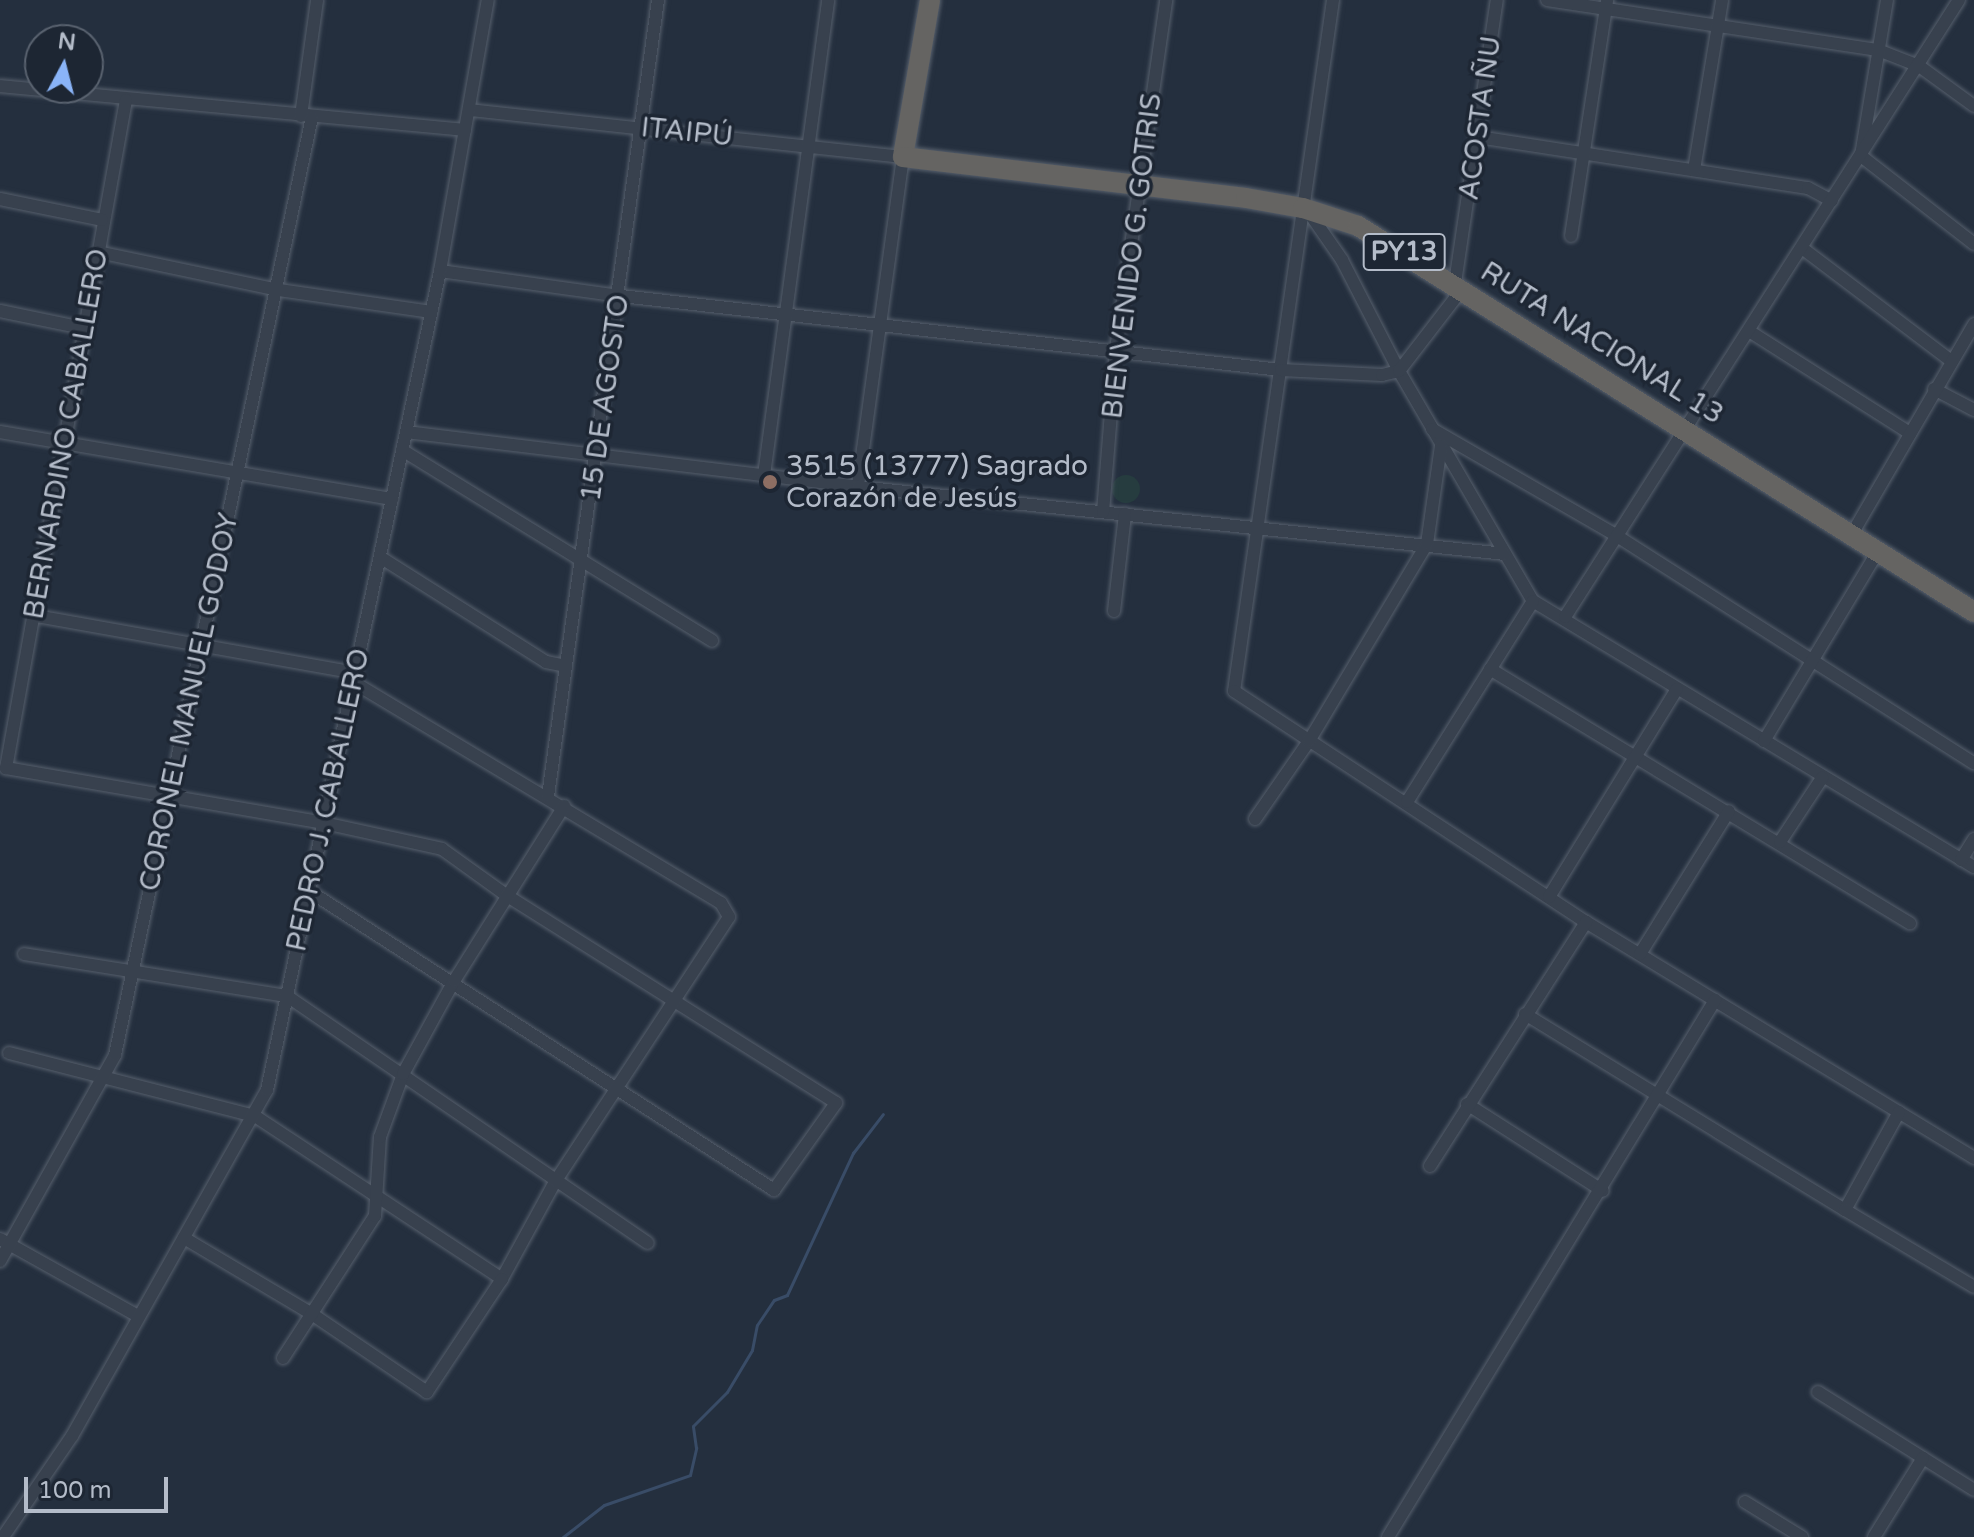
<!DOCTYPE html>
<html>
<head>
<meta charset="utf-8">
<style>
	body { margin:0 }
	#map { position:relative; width:1974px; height:1537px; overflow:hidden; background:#242f3e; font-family:"Varela Round",sans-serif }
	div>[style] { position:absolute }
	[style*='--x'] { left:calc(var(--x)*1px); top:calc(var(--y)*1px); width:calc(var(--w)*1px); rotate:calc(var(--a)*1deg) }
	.green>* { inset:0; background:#263c3f }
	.round { border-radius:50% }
	.stream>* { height:3px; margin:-1.5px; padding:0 1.5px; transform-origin:1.5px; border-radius:1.5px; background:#394c67 }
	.roads { filter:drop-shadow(0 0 2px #565f6c) drop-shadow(0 0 2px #565f6c) }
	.minor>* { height:12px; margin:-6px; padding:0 6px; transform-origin:6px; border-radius:6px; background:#38414e }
	.trunk>* { height:20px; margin:-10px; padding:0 10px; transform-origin:10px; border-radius:10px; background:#656462 }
	.dots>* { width:22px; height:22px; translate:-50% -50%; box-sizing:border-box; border:4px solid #1d2633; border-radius:50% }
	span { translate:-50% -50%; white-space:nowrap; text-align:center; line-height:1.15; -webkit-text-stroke:7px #1d2633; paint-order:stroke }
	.shield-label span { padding:2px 6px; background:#1d2633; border:2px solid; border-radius:6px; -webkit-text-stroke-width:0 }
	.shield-label { font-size:26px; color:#b4bcc9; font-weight:700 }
	.street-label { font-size:28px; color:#b4bcc9 }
	.poi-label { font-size:28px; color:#b4bcc9 }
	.left { translate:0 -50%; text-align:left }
	.north { position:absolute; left:24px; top:24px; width:80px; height:80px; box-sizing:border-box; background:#1d2633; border:2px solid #59626f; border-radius:50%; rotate:7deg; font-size:22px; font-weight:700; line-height:32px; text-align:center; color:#b4bcc9 }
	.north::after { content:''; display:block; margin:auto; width:28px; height:36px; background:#8ab4f8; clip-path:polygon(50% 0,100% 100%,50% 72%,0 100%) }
	.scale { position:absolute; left:24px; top:1477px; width:144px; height:36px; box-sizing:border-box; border:4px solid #b4bcc9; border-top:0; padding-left:10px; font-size:24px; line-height:28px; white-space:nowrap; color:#b4bcc9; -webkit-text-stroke:6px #1d2633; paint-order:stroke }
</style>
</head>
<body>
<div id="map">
	<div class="green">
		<div class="round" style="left:1112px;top:475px;width:28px;height:28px"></div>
	</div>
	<div class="stream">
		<div style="--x:563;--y:1537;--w:52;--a:-38"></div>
		<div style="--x:604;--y:1505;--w:91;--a:-19.2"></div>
		<div style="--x:690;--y:1475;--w:28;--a:-77"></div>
		<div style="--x:696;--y:1448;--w:22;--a:-98"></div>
		<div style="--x:693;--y:1426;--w:48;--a:-45"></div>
		<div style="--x:727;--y:1392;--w:49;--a:-59.2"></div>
		<div style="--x:752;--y:1350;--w:25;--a:-79"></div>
		<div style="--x:757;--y:1325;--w:30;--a:-56"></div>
		<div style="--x:774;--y:1300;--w:14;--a:-21"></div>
		<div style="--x:787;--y:1295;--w:157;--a:-65.1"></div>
		<div style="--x:853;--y:1153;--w:49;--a:-52.4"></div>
	</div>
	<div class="roads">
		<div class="minor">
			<div style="--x:1333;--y:0;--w:698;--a:98.15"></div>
			<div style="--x:1234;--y:691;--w:421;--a:33.3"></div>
			<div style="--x:1586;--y:922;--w:454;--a:31.3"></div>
			<div style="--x:1547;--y:0;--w:335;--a:8.6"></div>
			<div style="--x:1878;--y:50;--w:44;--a:21.3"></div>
			<div style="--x:1919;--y:66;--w:68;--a:36"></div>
			<div style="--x:1887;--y:0;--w:158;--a:99.5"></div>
			<div style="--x:1861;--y:156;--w:143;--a:37.9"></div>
			<div style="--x:0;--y:86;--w:467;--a:5.4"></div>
			<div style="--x:126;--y:100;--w:679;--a:100.18"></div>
			<div style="--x:6;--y:768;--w:323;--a:9.8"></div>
			<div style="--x:324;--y:823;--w:121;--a:12.4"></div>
			<div style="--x:442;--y:849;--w:79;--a:35.7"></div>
			<div style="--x:506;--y:895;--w:390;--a:32.2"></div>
			<div style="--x:836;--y:1103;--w:107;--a:125.5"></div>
			<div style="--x:774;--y:1190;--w:553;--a:-147.26"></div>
			<div style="--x:470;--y:110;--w:436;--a:6.2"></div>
			<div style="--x:903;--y:157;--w:333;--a:97.8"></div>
			<div style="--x:301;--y:116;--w:117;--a:-82.1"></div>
			<div style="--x:1478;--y:137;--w:334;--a:8.8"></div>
			<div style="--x:1808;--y:188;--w:27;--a:28"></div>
			<div style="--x:1694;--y:170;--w:172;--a:-80.6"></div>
			<div style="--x:0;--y:199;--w:104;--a:11.6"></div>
			<div style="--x:1308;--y:211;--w:60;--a:55.2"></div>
			<div style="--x:1342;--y:260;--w:125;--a:62.8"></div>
			<div style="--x:1399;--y:371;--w:266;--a:59.8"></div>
			<div style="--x:1533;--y:601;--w:515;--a:31.1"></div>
			<div style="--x:1571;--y:236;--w:239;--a:-81.3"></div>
			<div style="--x:1802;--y:248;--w:186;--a:37.1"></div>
			<div style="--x:98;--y:252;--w:185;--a:11.9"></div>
			<div style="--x:279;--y:290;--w:154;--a:8.2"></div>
			<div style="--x:440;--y:271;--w:183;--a:7.9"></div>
			<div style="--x:621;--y:296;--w:664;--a:6.4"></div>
			<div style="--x:1281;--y:370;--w:101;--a:2.8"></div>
			<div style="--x:1382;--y:375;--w:17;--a:-13"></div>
			<div style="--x:1399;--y:371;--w:105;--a:-52.4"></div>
			<div style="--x:1455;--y:283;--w:286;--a:-81.6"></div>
			<div style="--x:0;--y:311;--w:85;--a:11.6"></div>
			<div style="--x:1749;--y:331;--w:191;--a:32.4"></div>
			<div style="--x:1934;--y:389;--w:45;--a:27.7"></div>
			<div style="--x:1432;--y:429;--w:214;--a:30"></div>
			<div style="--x:1617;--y:536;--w:423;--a:32.5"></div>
			<div style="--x:0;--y:432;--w:398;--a:9.7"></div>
			<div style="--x:406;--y:432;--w:455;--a:6.9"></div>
			<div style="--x:858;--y:487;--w:650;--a:5.91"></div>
			<div style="--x:402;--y:450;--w:364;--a:31.6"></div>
			<div style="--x:764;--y:475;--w:479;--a:-82.3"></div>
			<div style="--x:1103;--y:512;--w:164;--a:-85.4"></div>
			<div style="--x:1116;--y:349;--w:353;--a:-81.8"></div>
			<div style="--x:1852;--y:534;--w:243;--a:-59.8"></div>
			<div style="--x:380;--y:557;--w:196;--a:32.3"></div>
			<div style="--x:546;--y:662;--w:20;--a:11"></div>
			<div style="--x:1114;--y:611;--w:98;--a:-83.5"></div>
			<div style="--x:36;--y:616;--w:324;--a:10.1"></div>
			<div style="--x:1565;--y:617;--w:732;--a:-57.44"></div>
			<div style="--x:1490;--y:669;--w:491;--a:31.2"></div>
			<div style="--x:353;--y:682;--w:429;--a:31"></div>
			<div style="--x:721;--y:903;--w:16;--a:60"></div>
			<div style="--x:729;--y:917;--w:317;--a:123.3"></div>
			<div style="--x:555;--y:1182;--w:111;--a:118.7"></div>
			<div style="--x:1764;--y:741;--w:222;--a:-59"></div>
			<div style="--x:548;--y:796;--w:804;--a:-82.13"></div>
			<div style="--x:1407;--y:802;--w:237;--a:-57.9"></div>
			<div style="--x:1255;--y:819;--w:95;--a:-55.3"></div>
			<div style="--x:1309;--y:741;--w:230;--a:-59.1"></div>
			<div style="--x:1427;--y:544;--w:99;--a:-81.9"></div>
			<div style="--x:1780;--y:842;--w:77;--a:-56.7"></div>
			<div style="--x:1961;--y:860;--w:25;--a:-58"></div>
			<div style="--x:1549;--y:897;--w:244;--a:-58.4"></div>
			<div style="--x:24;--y:954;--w:266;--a:9.1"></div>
			<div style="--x:287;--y:996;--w:437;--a:34.4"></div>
			<div style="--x:1640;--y:954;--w:168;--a:-58.1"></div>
			<div style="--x:1525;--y:1014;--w:375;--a:31.5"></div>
			<div style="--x:9;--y:1053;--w:254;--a:14.4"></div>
			<div style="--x:255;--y:1116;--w:296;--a:33.4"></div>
			<div style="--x:502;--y:1279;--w:136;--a:123.6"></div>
			<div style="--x:427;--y:1392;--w:139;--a:-145.9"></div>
			<div style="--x:312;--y:1314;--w:149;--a:-149.3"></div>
			<div style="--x:1467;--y:1104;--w:161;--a:32.6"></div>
			<div style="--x:1899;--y:1112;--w:112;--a:118.9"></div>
			<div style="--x:1845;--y:1210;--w:150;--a:30.8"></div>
			<div style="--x:1430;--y:1166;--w:290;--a:-57.4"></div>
			<div style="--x:0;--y:1239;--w:158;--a:29.2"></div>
			<div style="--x:0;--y:1261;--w:236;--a:-60.8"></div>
			<div style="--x:115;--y:1055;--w:958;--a:-78.14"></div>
			<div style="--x:283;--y:1358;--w:169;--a:-57.1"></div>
			<div style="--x:375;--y:1216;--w:79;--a:-86.4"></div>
			<div style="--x:380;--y:1137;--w:67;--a:-69.9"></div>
			<div style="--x:403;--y:1074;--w:106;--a:-61.3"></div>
			<div style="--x:454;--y:981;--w:207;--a:-57.8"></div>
			<div style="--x:1818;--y:1392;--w:184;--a:32.1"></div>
			<div style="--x:1745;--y:1502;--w:67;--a:31.6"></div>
			<div style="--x:3;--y:1537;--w:122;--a:-55.7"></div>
			<div style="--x:72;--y:1436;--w:397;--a:-60.6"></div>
			<div style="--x:267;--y:1090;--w:837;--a:-78.07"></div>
			<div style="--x:440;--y:271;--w:275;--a:-80"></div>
			<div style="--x:1388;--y:1537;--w:629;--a:-58.66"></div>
			<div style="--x:1874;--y:1537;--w:93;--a:-58.2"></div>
		</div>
		<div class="trunk">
			<div style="--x:930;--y:0;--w:159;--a:99.8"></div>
			<div style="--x:903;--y:157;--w:345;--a:6.8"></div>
			<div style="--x:1246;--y:198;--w:58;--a:10"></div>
			<div style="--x:1303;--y:208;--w:58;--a:18.1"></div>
			<div style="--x:1358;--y:226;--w:727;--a:32.07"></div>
		</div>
	</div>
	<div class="dots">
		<div style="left:770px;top:482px;background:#8d6e63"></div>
	</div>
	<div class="shield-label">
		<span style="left:1404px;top:252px">PY13</span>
	</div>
	<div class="street-label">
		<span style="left:1480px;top:118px;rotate:-82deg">ACOSTA ÑU</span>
		<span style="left:687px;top:132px;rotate:6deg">ITAIPÚ</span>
		<span style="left:1132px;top:256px;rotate:-83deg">BIENVENIDO G. GOTRIS</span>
		<span style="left:1602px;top:343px;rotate:32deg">RUTA NACIONAL 13</span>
		<span style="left:605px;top:398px;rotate:-82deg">15 DE AGOSTO</span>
		<span style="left:66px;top:434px;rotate:-80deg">BERNARDINO CABALLERO</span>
		<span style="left:189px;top:702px;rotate:-78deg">CORONEL MANUEL GODOY</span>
		<span style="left:328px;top:800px;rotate:-78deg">PEDRO J. CABALLERO</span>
	</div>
	<div class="poi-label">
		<span class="left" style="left:786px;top:482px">3515 (13777) Sagrado<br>Corazón de Jesús</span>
	</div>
	<div class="north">N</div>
	<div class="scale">100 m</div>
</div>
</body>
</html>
